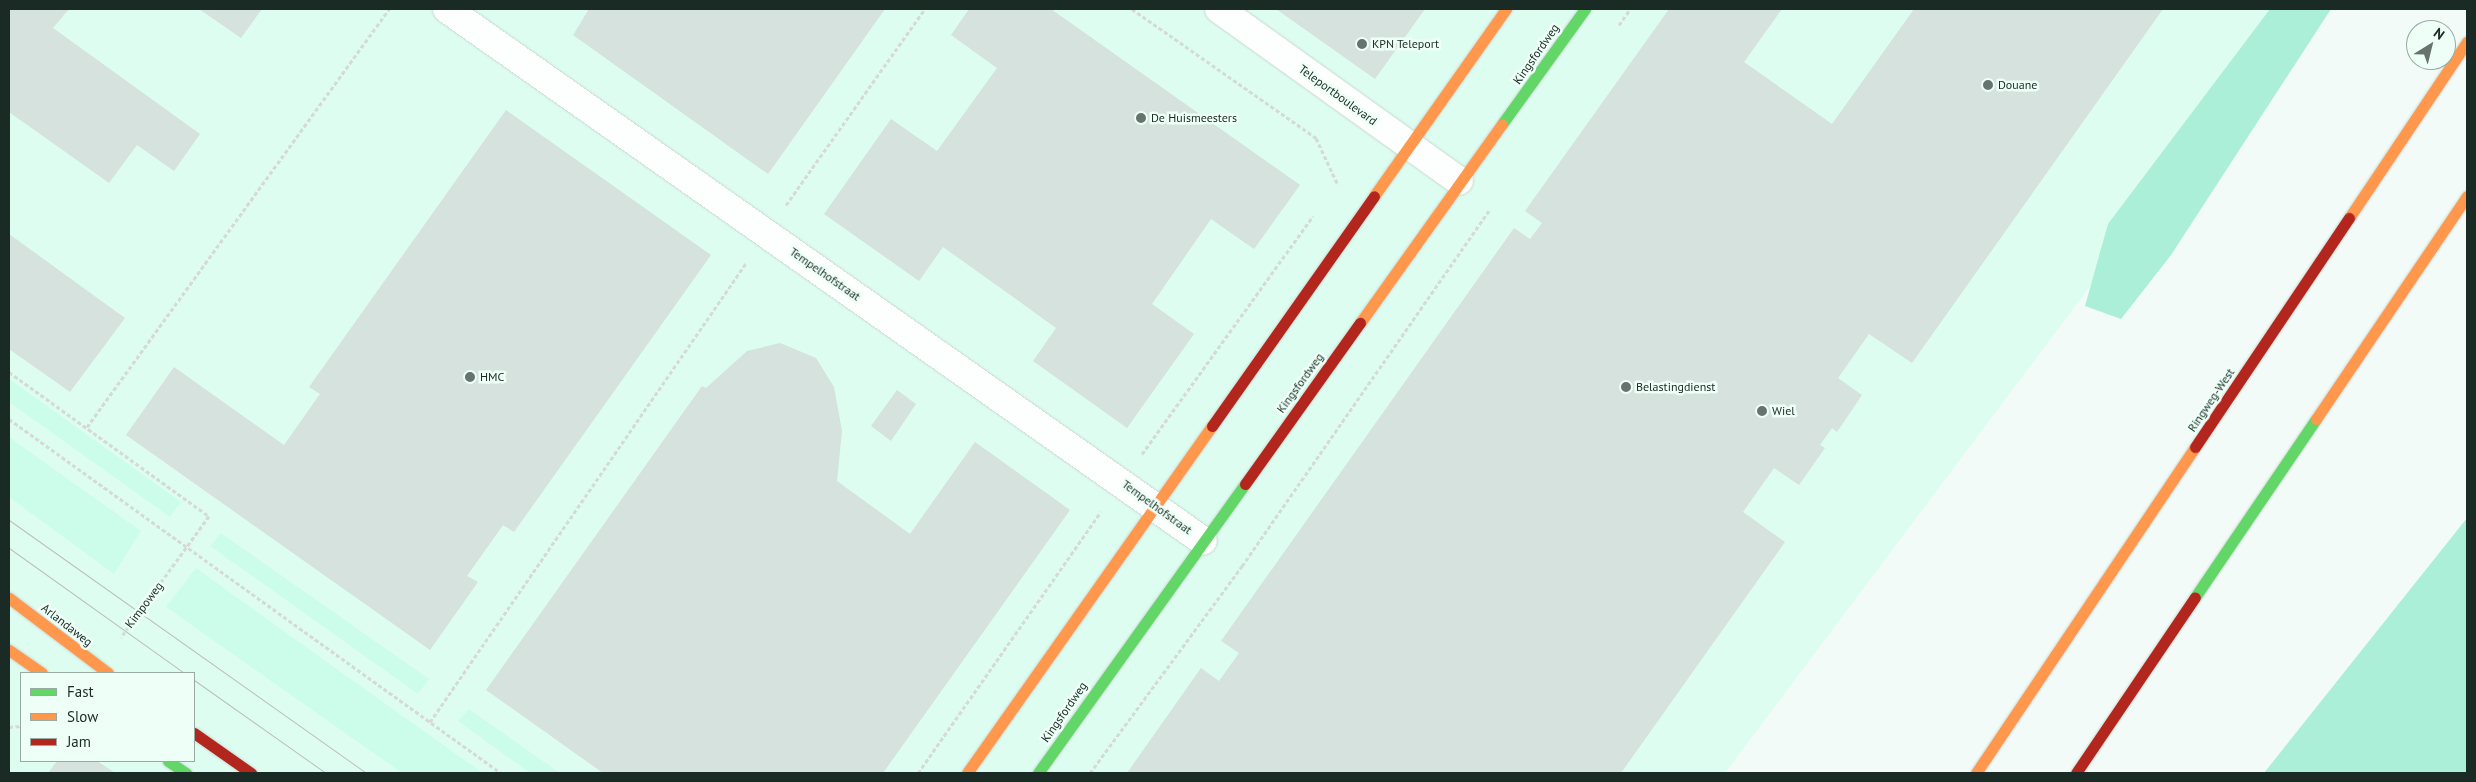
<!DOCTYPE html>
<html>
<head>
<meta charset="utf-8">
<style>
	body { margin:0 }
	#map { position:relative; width:2476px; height:782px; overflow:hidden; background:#f2fbf7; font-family:"PT Sans",sans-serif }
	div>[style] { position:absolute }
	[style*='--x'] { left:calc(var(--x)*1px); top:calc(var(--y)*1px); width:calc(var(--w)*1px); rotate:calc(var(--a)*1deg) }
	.built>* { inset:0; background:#ddfdf0 }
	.green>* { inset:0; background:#ccfdea }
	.forest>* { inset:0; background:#abefd8 }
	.building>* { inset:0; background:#d5e2dd }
	.path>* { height:3px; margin-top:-1.5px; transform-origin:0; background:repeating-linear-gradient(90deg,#d5d9d8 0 4px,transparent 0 6.5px) }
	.roads { filter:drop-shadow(0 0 1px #cbd7d2) drop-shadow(0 0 1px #cbd7d2) }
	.street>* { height:28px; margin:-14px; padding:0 14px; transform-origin:14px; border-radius:14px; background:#fdfefe }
	.fast>* { height:11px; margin:-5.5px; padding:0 5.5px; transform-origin:5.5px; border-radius:5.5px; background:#63d668 }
	.slow>* { height:11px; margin:-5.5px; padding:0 5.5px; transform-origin:5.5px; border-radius:5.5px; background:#ff974d }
	.jam>* { height:11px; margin:-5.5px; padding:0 5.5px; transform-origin:5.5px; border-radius:5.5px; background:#b3261e }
	.tram>* { height:1px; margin:-0.5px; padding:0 0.5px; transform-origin:0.5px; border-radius:0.5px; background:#bbbfbd }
	.dots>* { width:14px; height:14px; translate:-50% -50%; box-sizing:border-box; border:2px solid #eefff8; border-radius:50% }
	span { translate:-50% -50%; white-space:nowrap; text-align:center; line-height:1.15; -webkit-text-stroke:5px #eefff8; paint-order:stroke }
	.poi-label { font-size:12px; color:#1a2a24 }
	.left { translate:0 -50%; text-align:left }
	.street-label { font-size:12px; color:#1a2a24 }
	.frame { position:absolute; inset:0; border:10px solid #1a2a24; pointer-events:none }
	.legend { position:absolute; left:20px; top:672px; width:175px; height:90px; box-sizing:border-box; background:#eefff8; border:1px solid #99aaa3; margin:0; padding:6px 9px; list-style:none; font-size:15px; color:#1a2a24 }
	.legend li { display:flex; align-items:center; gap:10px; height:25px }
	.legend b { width:25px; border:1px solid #99aaa3 }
	.north { position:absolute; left:2406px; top:20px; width:50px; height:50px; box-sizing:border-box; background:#eefff8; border:1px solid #99aaa3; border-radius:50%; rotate:36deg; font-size:14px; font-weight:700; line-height:20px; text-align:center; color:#1a2a24 }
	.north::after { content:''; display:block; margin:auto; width:18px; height:22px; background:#66736e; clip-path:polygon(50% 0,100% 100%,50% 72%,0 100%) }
</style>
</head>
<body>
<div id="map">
	<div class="built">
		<div style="clip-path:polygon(evenodd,9px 9px,2298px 9px,1725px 773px,9px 773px,9px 9px,21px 673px,194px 673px,194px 761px,21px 761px,21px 673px)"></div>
	</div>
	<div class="green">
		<div style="clip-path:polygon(9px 379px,181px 502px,170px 517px,9px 402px)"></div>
		<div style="clip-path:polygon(9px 437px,141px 531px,114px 574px,9px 497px)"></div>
		<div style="clip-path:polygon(221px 533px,429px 679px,418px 694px,210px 546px)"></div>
		<div style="clip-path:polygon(196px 568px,359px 685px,483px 773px,402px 773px,166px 607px)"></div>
		<div style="clip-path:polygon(469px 709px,560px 773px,530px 773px,458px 721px)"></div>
	</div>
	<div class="forest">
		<div style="clip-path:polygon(2270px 9px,2331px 9px,2171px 255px,2121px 319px,2085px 306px,2108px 224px)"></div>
		<div style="clip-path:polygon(2467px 518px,2467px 773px,2264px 773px)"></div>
	</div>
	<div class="building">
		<div style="clip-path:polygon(9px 9px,69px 9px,53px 28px,200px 134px,174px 171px,137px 145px,109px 183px,9px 112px)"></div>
		<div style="clip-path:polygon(199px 9px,262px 9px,241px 38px)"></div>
		<div style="clip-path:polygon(589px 9px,885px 9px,768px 174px,573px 35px)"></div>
		<div style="clip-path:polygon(969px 9px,1051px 9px,1300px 185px,1254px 249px,1211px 219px,1152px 304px,1194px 334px,1127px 428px,1033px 361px,1056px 328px,1020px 302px,943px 247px,919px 281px,824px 214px,891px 119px,937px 151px,997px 68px,951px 35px)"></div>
		<div style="clip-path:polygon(1276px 9px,1425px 9px,1375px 79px)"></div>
		<div style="clip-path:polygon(1669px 9px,1782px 9px,1744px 62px,1832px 124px,1914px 9px,2163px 9px,1912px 363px,1869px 334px,1838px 378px,1862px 395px,1837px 432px,1832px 428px,1820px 445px,1825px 448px,1799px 485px,1774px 468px,1743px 512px,1785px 542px,1621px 773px,1127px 773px,1201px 668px,1219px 681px,1239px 653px,1221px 641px,1514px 228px,1530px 239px,1542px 223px,1525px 211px)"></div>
		<div style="clip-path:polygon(506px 110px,711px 255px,514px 532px,503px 525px,467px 576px,478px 582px,430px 650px,126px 435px,174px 367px,284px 445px,320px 394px,309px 387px)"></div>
		<div style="clip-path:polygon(9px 234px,125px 318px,70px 392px,9px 349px)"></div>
		<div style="clip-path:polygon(780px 343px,816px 358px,834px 387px,842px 431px,837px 481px,910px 534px,975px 442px,1070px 510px,883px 773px,603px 773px,486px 690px,702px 386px,706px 388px,747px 351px)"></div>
		<div style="clip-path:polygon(897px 390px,916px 404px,891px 441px,871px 426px)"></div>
		<div style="clip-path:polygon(57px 761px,97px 761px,115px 773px,48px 773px)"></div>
	</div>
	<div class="path">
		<div style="--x:1132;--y:9;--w:225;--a:35"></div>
		<div style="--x:1316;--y:138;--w:52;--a:64.9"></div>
		<div style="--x:1619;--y:25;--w:19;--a:-55"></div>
		<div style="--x:786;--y:205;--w:240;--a:-54.7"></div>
		<div style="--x:9;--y:372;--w:246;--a:35.8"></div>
		<div style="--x:209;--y:516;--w:150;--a:126"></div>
		<div style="--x:9;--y:419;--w:606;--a:35.74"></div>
		<div style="--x:87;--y:427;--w:516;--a:-54.15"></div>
		<div style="--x:1142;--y:454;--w:293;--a:-54.3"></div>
		<div style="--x:430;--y:722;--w:557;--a:-55.45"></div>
		<div style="--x:9;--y:727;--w:12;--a:-5"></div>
		<div style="--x:918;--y:773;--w:319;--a:-55"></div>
		<div style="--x:1090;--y:773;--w:257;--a:-53.7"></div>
		<div style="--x:1242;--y:566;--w:433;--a:-55.2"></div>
	</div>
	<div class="roads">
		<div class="street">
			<div style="--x:447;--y:9;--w:924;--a:35.13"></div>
			<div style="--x:1219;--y:9;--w:295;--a:35.6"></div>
		</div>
		<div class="fast">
			<div style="--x:1502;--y:124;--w:142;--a:-54.2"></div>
			<div style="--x:2195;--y:597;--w:215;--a:-55.8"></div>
			<div style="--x:168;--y:761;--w:22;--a:34"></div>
			<div style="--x:1038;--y:773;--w:355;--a:-54.4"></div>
		</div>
		<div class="slow">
			<div style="--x:1374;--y:196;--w:229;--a:-54.8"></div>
			<div style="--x:2349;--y:218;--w:212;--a:-56.2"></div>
			<div style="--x:1360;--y:323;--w:244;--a:-54.5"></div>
			<div style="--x:2316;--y:419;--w:269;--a:-55.9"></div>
			<div style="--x:9;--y:598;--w:124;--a:37.1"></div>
			<div style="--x:9;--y:650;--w:40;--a:34.9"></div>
			<div style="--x:967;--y:773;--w:425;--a:-54.8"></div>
			<div style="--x:1976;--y:773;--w:393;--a:-56.1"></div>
		</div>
		<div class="jam">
			<div style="--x:1212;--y:426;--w:281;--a:-54.8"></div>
			<div style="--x:2195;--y:447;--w:276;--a:-56.1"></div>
			<div style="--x:1245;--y:484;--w:198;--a:-54.5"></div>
			<div style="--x:194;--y:733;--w:70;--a:35.1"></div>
			<div style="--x:2076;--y:773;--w:212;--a:-55.9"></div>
		</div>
	</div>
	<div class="tram">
		<div style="--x:9;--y:520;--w:438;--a:35.3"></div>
		<div style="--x:9;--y:548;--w:215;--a:35.5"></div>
		<div style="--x:194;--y:680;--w:161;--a:35.2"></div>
	</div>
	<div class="dots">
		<div style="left:1362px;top:44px;background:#66736e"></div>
		<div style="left:1988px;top:85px;background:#66736e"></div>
		<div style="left:1141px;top:118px;background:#66736e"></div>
		<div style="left:470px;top:377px;background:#66736e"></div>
		<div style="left:1626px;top:387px;background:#66736e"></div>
		<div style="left:1762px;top:411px;background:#66736e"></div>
	</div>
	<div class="poi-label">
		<span class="left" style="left:1372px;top:44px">KPN Teleport</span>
		<span class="left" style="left:1998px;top:85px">Douane</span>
		<span class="left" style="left:1151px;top:118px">De Huismeesters</span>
		<span class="left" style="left:480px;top:377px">HMC</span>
		<span class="left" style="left:1636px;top:387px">Belastingdienst</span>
		<span class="left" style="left:1772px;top:411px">Wiel</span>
	</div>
	<div class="street-label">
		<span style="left:1536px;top:54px;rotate:-55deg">Kingsfordweg</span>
		<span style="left:1338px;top:95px;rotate:36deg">Teleportboulevard</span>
		<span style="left:825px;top:274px;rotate:35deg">Tempelhofstraat</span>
		<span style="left:1300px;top:383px;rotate:-54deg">Kingsfordweg</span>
		<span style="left:2211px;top:400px;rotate:-56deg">Ringweg-West</span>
		<span style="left:1157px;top:507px;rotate:36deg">Tempelhofstraat</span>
		<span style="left:144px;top:605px;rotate:-53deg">Kimpoweg</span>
		<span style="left:67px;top:625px;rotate:38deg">Arlandaweg</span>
		<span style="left:1064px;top:712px;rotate:-55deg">Kingsfordweg</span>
	</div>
	<div class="frame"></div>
	<ul class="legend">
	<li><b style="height:6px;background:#63d668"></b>Fast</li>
	<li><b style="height:6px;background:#ff974d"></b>Slow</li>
	<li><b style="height:6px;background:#b3261e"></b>Jam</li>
	</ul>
	<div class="north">N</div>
</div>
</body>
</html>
